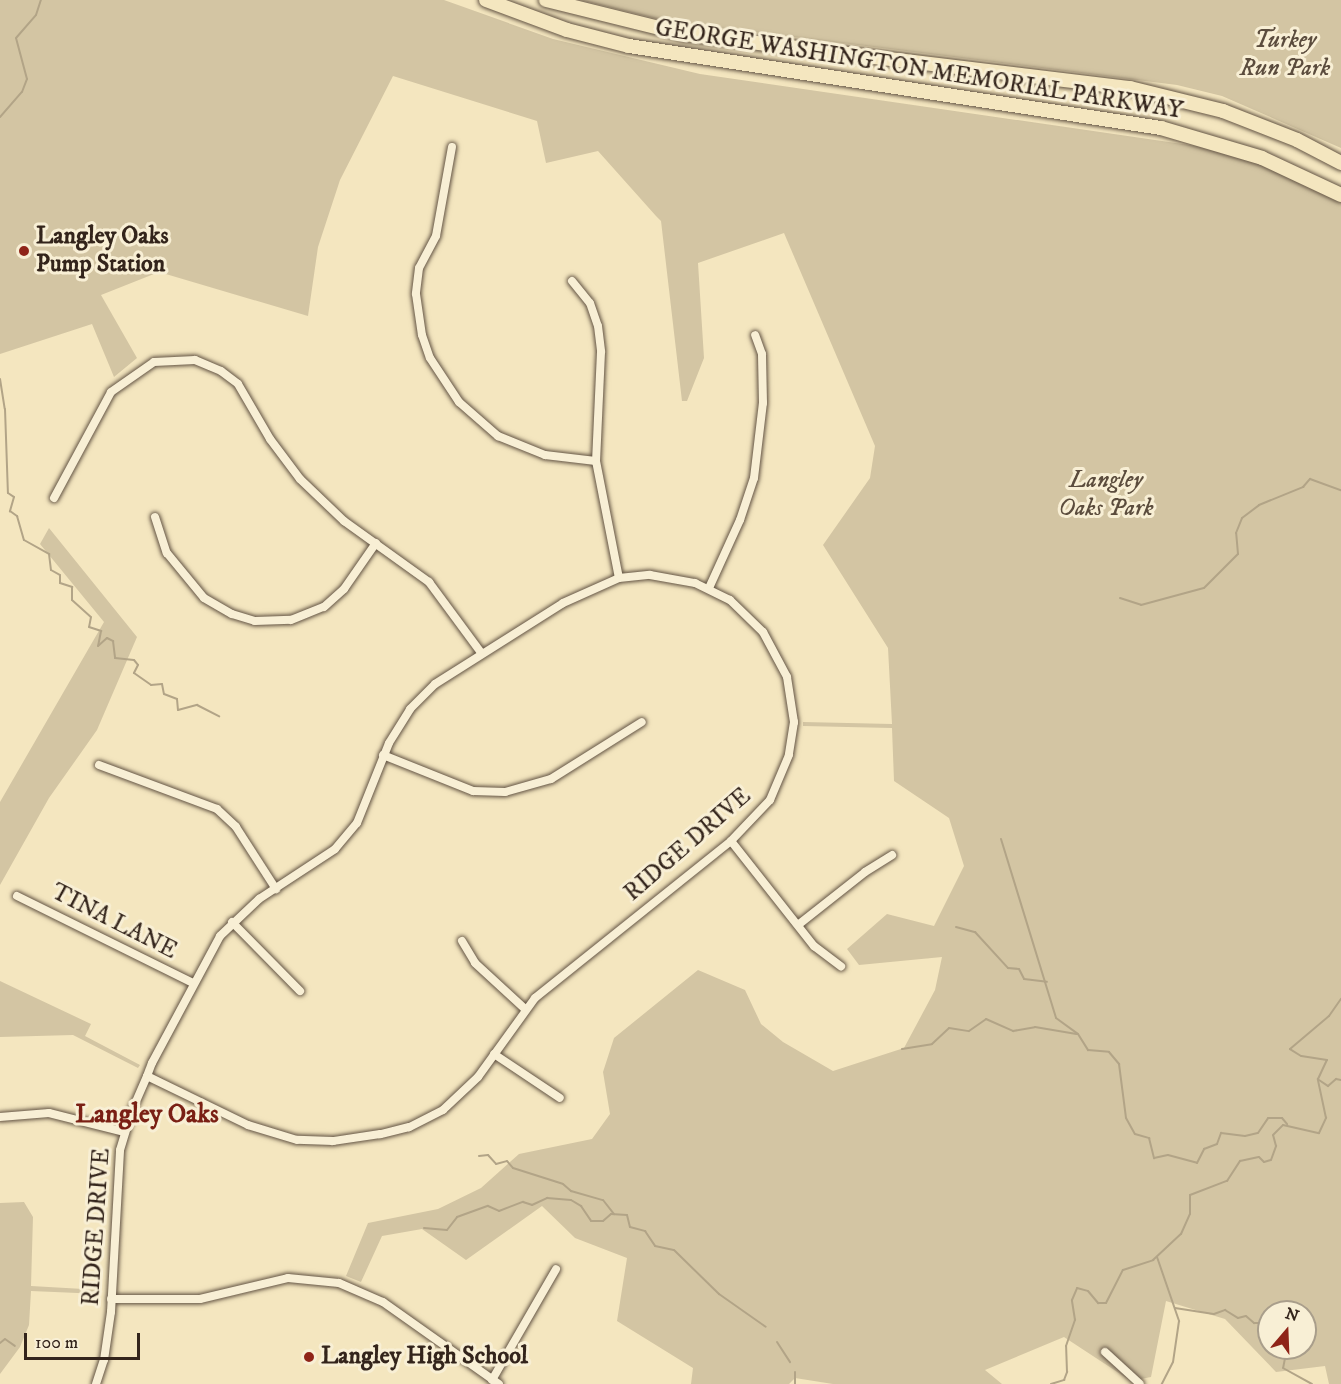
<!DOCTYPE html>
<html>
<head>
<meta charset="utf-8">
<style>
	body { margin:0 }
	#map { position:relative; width:1341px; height:1384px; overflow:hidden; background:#f4e6bf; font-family:"IM FELL DW Pica",serif }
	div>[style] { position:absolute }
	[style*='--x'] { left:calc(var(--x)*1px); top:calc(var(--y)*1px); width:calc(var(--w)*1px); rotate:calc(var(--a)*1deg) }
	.green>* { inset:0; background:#d3c5a3 }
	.stream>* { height:2px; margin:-1px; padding:0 1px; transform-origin:1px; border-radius:1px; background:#b2a487 }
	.roads { filter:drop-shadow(0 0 2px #635444) drop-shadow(0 0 2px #635444) }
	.minor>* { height:8px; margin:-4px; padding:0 4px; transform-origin:4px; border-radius:4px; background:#f8efd5 }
	.motorway>* { height:14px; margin:-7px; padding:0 7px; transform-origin:7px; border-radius:7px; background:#f4e6bf }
	.dots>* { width:16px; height:16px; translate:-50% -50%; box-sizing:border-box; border:3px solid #f8efd5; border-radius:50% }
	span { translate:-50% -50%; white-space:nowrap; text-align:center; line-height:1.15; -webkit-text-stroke:6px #f8efd5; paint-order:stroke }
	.park-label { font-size:24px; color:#5b4c3d; font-style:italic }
	.street-label { font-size:24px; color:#33241b }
	.poi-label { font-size:24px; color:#33241b; font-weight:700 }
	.left { translate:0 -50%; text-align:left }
	.neighbourhood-label { font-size:26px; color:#7a1f14; font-weight:700 }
	.north { position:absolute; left:1257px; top:1300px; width:60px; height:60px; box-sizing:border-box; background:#f8efd5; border:2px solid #a99e8b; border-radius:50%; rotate:19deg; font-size:16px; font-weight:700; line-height:24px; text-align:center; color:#33241b }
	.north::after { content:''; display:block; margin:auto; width:21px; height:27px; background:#8f2418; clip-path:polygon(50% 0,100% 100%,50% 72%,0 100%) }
	.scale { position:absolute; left:24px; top:1333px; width:116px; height:27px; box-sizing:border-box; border:3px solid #33241b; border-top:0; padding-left:8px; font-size:18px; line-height:21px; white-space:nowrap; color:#33241b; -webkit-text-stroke:4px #f8efd5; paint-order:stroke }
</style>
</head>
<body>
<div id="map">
	<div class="green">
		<div style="clip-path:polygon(evenodd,0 0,444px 0,553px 39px,700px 74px,1210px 148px,1246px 158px,1341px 202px,1341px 1384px,1329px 1384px,1325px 1366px,1276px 1372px,1225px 1319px,1166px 1301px,1151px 1377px,1131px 1381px,1064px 1337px,985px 1370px,1002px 1384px,833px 1384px,795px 1378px,789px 1384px,691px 1384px,693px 1368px,617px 1321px,627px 1258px,575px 1238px,542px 1206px,466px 1260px,422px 1229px,382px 1236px,361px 1282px,346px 1276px,368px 1223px,438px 1209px,481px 1188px,519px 1154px,592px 1139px,610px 1114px,603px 1072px,614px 1038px,698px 970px,745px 990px,761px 1024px,783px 1042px,833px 1071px,904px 1048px,935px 990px,942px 957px,859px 965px,847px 949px,887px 914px,934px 926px,964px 866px,949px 818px,894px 781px,892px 728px,803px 726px,803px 722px,892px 724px,888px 648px,823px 545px,870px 478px,875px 446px,784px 233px,698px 263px,704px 358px,687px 401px,682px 401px,661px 221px,656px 216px,598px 151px,546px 163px,537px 121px,393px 76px,340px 180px,318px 247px,308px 316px,159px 272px,101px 295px,137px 358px,114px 377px,92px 324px,0 354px,0 0,1269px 1312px,1305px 1312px,1305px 1348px,1269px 1348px,1269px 1312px)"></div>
		<div style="clip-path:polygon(580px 0,1341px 0,1341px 148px,1222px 96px,1177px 85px,666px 21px)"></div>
		<div style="clip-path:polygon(49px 528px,137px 637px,97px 730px,49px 798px,0 885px,0 802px,104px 622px,40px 544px)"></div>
		<div style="clip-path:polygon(0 981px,91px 1024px,85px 1036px,140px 1065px,138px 1068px,73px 1035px,0 1037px)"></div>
		<div style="clip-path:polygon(24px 1202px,33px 1217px,31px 1286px,101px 1290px,101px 1294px,31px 1291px,29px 1325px,20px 1347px,0 1374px,0 1203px)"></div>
	</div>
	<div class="stream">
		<div style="--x:0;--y:117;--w:33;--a:-49"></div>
		<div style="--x:22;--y:92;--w:14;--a:-69"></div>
		<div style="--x:27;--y:79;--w:42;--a:-105"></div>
		<div style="--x:16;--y:38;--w:30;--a:-49"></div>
		<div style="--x:36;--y:15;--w:16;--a:-72"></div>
		<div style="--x:0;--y:379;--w:30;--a:81"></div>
		<div style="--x:5;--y:409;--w:84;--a:88"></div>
		<div style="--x:8;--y:493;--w:7;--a:34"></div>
		<div style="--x:14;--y:497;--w:15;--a:106"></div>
		<div style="--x:10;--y:511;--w:9;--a:36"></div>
		<div style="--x:17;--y:516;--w:25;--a:74"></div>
		<div style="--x:24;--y:540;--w:29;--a:29"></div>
		<div style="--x:49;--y:554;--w:16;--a:83"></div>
		<div style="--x:51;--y:570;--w:10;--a:29"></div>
		<div style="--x:60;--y:575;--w:8;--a:90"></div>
		<div style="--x:60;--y:583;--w:13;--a:18"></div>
		<div style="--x:72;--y:587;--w:13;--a:90"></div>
		<div style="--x:72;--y:600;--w:25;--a:42"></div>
		<div style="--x:91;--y:617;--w:10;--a:101"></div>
		<div style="--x:89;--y:627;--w:13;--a:18"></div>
		<div style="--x:101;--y:631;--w:15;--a:101"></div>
		<div style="--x:98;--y:646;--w:12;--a:-42"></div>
		<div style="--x:107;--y:638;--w:7;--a:27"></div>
		<div style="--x:113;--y:641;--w:17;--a:83"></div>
		<div style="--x:115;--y:658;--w:19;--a:6"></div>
		<div style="--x:134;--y:660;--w:6;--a:51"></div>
		<div style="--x:138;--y:665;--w:9;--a:117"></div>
		<div style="--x:134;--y:673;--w:21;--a:35"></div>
		<div style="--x:151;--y:685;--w:11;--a:-5"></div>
		<div style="--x:162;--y:684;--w:10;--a:79"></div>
		<div style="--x:164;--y:694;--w:14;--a:21"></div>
		<div style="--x:177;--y:699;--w:11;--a:85"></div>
		<div style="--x:178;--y:710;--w:20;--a:-15"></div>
		<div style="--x:197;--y:705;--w:25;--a:27"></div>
		<div style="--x:1120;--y:598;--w:22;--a:18"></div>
		<div style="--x:1141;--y:605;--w:65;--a:-15.1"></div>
		<div style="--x:1204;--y:588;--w:48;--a:-45"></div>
		<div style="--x:1238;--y:554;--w:21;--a:-95"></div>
		<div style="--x:1236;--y:533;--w:16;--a:-68"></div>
		<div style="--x:1242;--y:518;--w:21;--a:-37"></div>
		<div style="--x:1259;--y:505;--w:48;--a:-22.2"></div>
		<div style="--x:1303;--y:487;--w:11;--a:-49"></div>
		<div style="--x:1310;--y:479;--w:33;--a:20"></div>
		<div style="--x:1001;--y:839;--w:187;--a:72.9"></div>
		<div style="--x:1056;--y:1018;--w:27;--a:36"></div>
		<div style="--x:1078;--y:1034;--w:19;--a:58"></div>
		<div style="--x:1088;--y:1050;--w:21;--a:5"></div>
		<div style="--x:1109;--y:1052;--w:16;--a:50"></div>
		<div style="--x:1119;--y:1064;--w:54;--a:82.6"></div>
		<div style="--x:1126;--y:1118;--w:18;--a:61"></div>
		<div style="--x:1135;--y:1134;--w:15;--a:16"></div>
		<div style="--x:1149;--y:1138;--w:21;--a:76"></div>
		<div style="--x:1154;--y:1158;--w:14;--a:-12"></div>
		<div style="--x:1168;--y:1155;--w:30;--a:15"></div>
		<div style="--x:1197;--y:1163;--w:16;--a:-63"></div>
		<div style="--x:1204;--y:1149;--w:14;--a:-21"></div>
		<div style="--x:1217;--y:1144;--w:12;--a:-70"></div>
		<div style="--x:1221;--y:1133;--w:24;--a:7"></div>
		<div style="--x:1245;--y:1136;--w:13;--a:-13"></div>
		<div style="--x:1258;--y:1133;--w:18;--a:-56"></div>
		<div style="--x:1268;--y:1118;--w:14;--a:0"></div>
		<div style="--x:1282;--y:1118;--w:8;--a:50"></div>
		<div style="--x:956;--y:927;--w:20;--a:15"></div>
		<div style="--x:975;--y:932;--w:49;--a:47.5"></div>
		<div style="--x:1008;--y:968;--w:11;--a:5"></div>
		<div style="--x:1019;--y:969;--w:11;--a:63"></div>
		<div style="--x:1024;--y:979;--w:23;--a:7"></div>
		<div style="--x:902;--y:1049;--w:30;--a:-9"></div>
		<div style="--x:932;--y:1044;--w:23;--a:-43"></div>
		<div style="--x:949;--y:1028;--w:20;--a:9"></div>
		<div style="--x:969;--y:1031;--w:21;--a:-35"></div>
		<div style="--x:986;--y:1019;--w:30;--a:24"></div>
		<div style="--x:1013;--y:1031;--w:22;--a:-10"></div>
		<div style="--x:1035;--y:1027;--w:42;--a:9.7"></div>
		<div style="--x:1319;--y:1080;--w:11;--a:34"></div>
		<div style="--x:1328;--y:1086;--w:11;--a:-41"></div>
		<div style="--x:1336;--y:1079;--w:5;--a:11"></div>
		<div style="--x:479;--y:1156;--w:9;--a:-6"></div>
		<div style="--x:488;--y:1155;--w:12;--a:48"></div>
		<div style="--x:496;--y:1164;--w:11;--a:-15"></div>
		<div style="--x:507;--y:1161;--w:9;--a:49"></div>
		<div style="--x:513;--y:1168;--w:52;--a:17.7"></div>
		<div style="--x:563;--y:1184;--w:11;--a:41"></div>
		<div style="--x:571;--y:1191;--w:33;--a:16"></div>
		<div style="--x:603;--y:1200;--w:18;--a:52"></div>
		<div style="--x:424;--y:1228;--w:23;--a:5"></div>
		<div style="--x:447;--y:1230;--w:16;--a:-52"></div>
		<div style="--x:457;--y:1217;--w:33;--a:-20"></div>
		<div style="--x:488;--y:1206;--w:12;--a:24"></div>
		<div style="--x:499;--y:1211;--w:26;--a:-21"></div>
		<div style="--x:523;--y:1202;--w:9;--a:18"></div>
		<div style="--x:532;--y:1205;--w:17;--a:-25"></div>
		<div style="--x:547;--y:1198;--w:24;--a:5"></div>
		<div style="--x:571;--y:1200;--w:12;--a:31"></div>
		<div style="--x:581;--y:1206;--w:18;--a:56"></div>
		<div style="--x:591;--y:1221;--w:12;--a:0"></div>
		<div style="--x:603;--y:1221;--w:11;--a:-41"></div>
		<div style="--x:611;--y:1214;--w:16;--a:4"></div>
		<div style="--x:627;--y:1215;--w:12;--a:76"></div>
		<div style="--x:630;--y:1227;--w:16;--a:15"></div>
		<div style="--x:645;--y:1231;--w:18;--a:56"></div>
		<div style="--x:655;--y:1246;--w:19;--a:12"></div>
		<div style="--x:674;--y:1250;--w:63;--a:44.4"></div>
		<div style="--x:719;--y:1294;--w:57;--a:35.1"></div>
		<div style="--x:1157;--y:1257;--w:68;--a:71"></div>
		<div style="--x:1179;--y:1321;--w:41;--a:98.3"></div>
		<div style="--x:1173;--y:1362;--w:25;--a:117"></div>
		<div style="--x:1175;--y:1308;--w:39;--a:9"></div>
		<div style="--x:1214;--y:1314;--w:12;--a:-20"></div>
		<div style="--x:1225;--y:1310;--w:15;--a:32"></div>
		<div style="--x:1238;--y:1318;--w:8;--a:-14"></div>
		<div style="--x:1246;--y:1316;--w:11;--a:41"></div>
		<div style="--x:1254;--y:1323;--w:15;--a:0"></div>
		<div style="--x:777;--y:1342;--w:24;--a:57"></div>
		<div style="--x:0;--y:1343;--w:6;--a:-39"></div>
		<div style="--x:5;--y:1339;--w:12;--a:35"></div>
		<div style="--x:1287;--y:1348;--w:20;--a:101"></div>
		<div style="--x:1283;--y:1368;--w:33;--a:29"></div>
		<div style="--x:795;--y:1384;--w:12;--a:-90"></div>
		<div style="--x:1051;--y:1384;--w:14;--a:-17"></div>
		<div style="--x:1064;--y:1380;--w:9;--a:-69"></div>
		<div style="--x:1067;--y:1372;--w:26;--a:-92"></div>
		<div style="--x:1066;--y:1346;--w:28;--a:-71"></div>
		<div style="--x:1075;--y:1320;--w:20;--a:-99"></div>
		<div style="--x:1072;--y:1300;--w:13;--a:-67"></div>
		<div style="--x:1077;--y:1288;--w:11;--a:15"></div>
		<div style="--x:1088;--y:1291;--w:16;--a:50"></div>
		<div style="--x:1098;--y:1303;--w:8;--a:0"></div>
		<div style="--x:1106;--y:1303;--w:37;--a:-63"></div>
		<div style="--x:1123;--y:1270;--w:32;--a:-18"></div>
		<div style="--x:1153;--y:1260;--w:38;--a:-43"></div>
		<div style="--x:1181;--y:1234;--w:22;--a:-66"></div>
		<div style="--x:1190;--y:1214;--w:19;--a:-90"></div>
		<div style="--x:1190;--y:1195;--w:40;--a:-21"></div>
		<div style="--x:1227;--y:1181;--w:24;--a:-57"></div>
		<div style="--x:1240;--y:1161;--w:19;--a:-12"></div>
		<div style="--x:1259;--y:1157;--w:7;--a:45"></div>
		<div style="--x:1264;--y:1162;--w:7;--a:-16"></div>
		<div style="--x:1271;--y:1160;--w:15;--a:-70"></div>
		<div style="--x:1276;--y:1146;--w:11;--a:-105"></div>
		<div style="--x:1273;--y:1135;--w:14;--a:-45"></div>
		<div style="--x:1283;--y:1125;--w:37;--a:13"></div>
		<div style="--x:1319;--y:1133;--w:17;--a:-65"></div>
		<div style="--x:1326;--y:1118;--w:40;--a:-102"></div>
		<div style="--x:1318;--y:1079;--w:21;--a:-65"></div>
		<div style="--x:1327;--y:1060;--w:26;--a:-171"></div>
		<div style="--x:1301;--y:1056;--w:13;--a:-148"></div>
		<div style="--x:1290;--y:1049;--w:51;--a:-40.2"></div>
		<div style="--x:1329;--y:1016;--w:21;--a:-55"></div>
	</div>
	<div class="roads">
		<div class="minor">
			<div style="--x:452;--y:147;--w:90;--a:100.2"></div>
			<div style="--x:436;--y:236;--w:36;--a:118"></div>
			<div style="--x:419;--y:268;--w:26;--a:97"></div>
			<div style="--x:416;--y:294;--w:41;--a:81.7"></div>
			<div style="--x:422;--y:335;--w:24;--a:71"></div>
			<div style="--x:430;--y:358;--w:53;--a:56.6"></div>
			<div style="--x:459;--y:402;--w:52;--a:41.1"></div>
			<div style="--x:498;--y:436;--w:51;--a:22"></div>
			<div style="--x:545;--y:455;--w:51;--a:6.7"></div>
			<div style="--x:572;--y:281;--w:28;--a:51"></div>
			<div style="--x:590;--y:303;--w:24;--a:71"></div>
			<div style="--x:598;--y:326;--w:26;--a:83"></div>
			<div style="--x:601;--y:352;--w:109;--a:92.6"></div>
			<div style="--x:596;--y:461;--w:119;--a:78.9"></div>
			<div style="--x:54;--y:498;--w:120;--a:-61.7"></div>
			<div style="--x:111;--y:392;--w:52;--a:-34.9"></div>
			<div style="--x:154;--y:362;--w:41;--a:-2.8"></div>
			<div style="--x:195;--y:360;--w:28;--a:23"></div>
			<div style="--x:221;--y:371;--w:21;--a:37"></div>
			<div style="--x:238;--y:384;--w:64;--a:59.8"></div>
			<div style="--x:270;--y:439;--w:50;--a:53.1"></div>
			<div style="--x:300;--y:479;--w:61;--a:43.7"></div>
			<div style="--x:344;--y:521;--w:105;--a:35.7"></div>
			<div style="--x:429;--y:582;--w:89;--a:53.6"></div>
			<div style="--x:155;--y:517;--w:38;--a:72"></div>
			<div style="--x:167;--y:553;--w:58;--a:50.6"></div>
			<div style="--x:204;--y:598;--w:32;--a:30"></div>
			<div style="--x:232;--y:614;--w:24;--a:17"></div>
			<div style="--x:255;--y:621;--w:36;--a:-2"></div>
			<div style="--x:291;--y:620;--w:35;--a:-22"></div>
			<div style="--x:324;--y:607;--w:27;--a:-42"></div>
			<div style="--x:344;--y:589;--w:56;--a:-55.2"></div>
			<div style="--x:709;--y:588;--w:75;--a:-65.5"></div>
			<div style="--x:740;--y:520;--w:44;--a:-71.6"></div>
			<div style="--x:754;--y:478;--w:76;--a:-83.2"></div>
			<div style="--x:763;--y:403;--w:49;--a:-91.2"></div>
			<div style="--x:762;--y:354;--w:20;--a:-110"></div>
			<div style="--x:383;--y:755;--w:97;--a:21.8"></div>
			<div style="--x:473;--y:791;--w:32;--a:2"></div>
			<div style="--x:505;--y:792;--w:48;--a:-15.8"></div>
			<div style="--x:551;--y:779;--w:107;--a:-32.1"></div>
			<div style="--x:99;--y:765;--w:126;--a:20.4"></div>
			<div style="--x:217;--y:809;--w:26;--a:43"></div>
			<div style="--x:236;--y:827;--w:74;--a:57.2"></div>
			<div style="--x:731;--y:841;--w:134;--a:51.7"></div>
			<div style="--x:814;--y:946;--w:34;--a:37"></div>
			<div style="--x:17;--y:896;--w:196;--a:26.3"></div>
			<div style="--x:232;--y:922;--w:97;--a:45.4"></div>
			<div style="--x:798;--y:925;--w:85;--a:-38.3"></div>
			<div style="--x:865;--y:872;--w:32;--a:-32"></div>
			<div style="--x:462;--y:941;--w:26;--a:59"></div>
			<div style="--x:475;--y:963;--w:68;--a:42.6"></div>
			<div style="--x:494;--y:1054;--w:79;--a:33.7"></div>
			<div style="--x:0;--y:1117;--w:49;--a:-4.7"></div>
			<div style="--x:49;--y:1113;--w:77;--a:14.2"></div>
			<div style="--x:111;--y:1299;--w:89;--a:0"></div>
			<div style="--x:200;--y:1299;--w:90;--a:-13.4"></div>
			<div style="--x:288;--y:1278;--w:51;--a:5.6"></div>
			<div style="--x:339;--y:1283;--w:48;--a:23.4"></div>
			<div style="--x:383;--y:1302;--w:142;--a:35.3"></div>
			<div style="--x:1105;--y:1352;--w:47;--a:42.4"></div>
			<div style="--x:492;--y:1380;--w:128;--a:-60"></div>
			<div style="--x:96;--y:1384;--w:25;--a:-72"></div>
			<div style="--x:104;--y:1360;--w:49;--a:-81.7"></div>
			<div style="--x:111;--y:1312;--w:162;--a:-86.8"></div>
			<div style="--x:120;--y:1150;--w:39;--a:-73"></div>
			<div style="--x:131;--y:1113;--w:40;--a:-66.6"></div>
			<div style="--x:147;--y:1076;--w:14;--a:-69"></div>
			<div style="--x:152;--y:1063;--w:144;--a:-61.8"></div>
			<div style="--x:220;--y:936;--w:54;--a:-43.5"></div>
			<div style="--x:259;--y:899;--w:91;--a:-33.3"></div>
			<div style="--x:335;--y:849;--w:34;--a:-50"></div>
			<div style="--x:357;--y:823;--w:86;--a:-68.2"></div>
			<div style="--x:389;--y:743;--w:40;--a:-58"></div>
			<div style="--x:410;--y:709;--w:35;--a:-45"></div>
			<div style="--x:435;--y:684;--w:151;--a:-32.3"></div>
			<div style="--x:563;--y:603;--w:61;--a:-24.1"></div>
			<div style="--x:619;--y:578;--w:31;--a:-6"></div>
			<div style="--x:650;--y:575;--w:46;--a:10.1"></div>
			<div style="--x:695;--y:583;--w:39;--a:26"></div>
			<div style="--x:730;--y:600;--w:46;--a:44.1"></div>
			<div style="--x:763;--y:632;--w:51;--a:61.9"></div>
			<div style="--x:787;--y:677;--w:46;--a:81.2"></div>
			<div style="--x:794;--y:722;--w:33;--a:99"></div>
			<div style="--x:789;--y:755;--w:49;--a:112.9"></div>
			<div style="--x:770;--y:800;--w:57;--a:133.6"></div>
			<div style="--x:731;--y:841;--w:251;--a:141.3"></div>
			<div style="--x:535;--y:998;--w:97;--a:125.8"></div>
			<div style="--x:478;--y:1077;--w:48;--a:136.7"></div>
			<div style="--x:443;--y:1110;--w:38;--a:153"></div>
			<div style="--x:409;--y:1127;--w:30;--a:166"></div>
			<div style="--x:380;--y:1134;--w:48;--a:171.5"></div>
			<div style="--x:333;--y:1141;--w:36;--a:-178"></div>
			<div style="--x:297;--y:1140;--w:51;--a:-163"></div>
			<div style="--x:248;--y:1125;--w:112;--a:-154.1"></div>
		</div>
		<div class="motorway">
			<div style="--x:486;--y:0;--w:86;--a:20.3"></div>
			<div style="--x:567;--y:30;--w:64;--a:14.5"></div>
			<div style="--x:629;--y:46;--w:538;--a:8.76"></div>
			<div style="--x:1161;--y:128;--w:105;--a:16.5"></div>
			<div style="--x:1262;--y:158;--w:87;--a:25.1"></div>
			<div style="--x:546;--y:0;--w:141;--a:13.9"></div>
			<div style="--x:683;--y:34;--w:450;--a:6.9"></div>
			<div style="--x:1130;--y:88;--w:96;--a:13.9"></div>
			<div style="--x:1223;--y:111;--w:79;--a:21.4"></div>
			<div style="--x:1297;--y:140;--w:50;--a:27.6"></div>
		</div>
	</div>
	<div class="dots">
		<div style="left:24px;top:251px;background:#8f2418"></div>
		<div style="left:309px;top:1357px;background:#8f2418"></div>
	</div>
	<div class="park-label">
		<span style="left:1285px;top:55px">Turkey<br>Run Park</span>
		<span style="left:1106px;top:495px">Langley<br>Oaks Park</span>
	</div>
	<div class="street-label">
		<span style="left:919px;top:70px;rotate:9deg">GEORGE WASHINGTON MEMORIAL PARKWAY</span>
		<span style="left:688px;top:845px;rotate:-41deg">RIDGE DRIVE</span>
		<span style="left:114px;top:922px;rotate:27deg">TINA LANE</span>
		<span style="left:97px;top:1227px;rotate:-86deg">RIDGE DRIVE</span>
	</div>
	<div class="poi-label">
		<span class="left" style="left:36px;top:251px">Langley Oaks<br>Pump Station</span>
		<span class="left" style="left:321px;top:1357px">Langley High School</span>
	</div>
	<div class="neighbourhood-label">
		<span style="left:147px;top:1115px">Langley Oaks</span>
	</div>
	<div class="north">N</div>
	<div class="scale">100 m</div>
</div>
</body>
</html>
